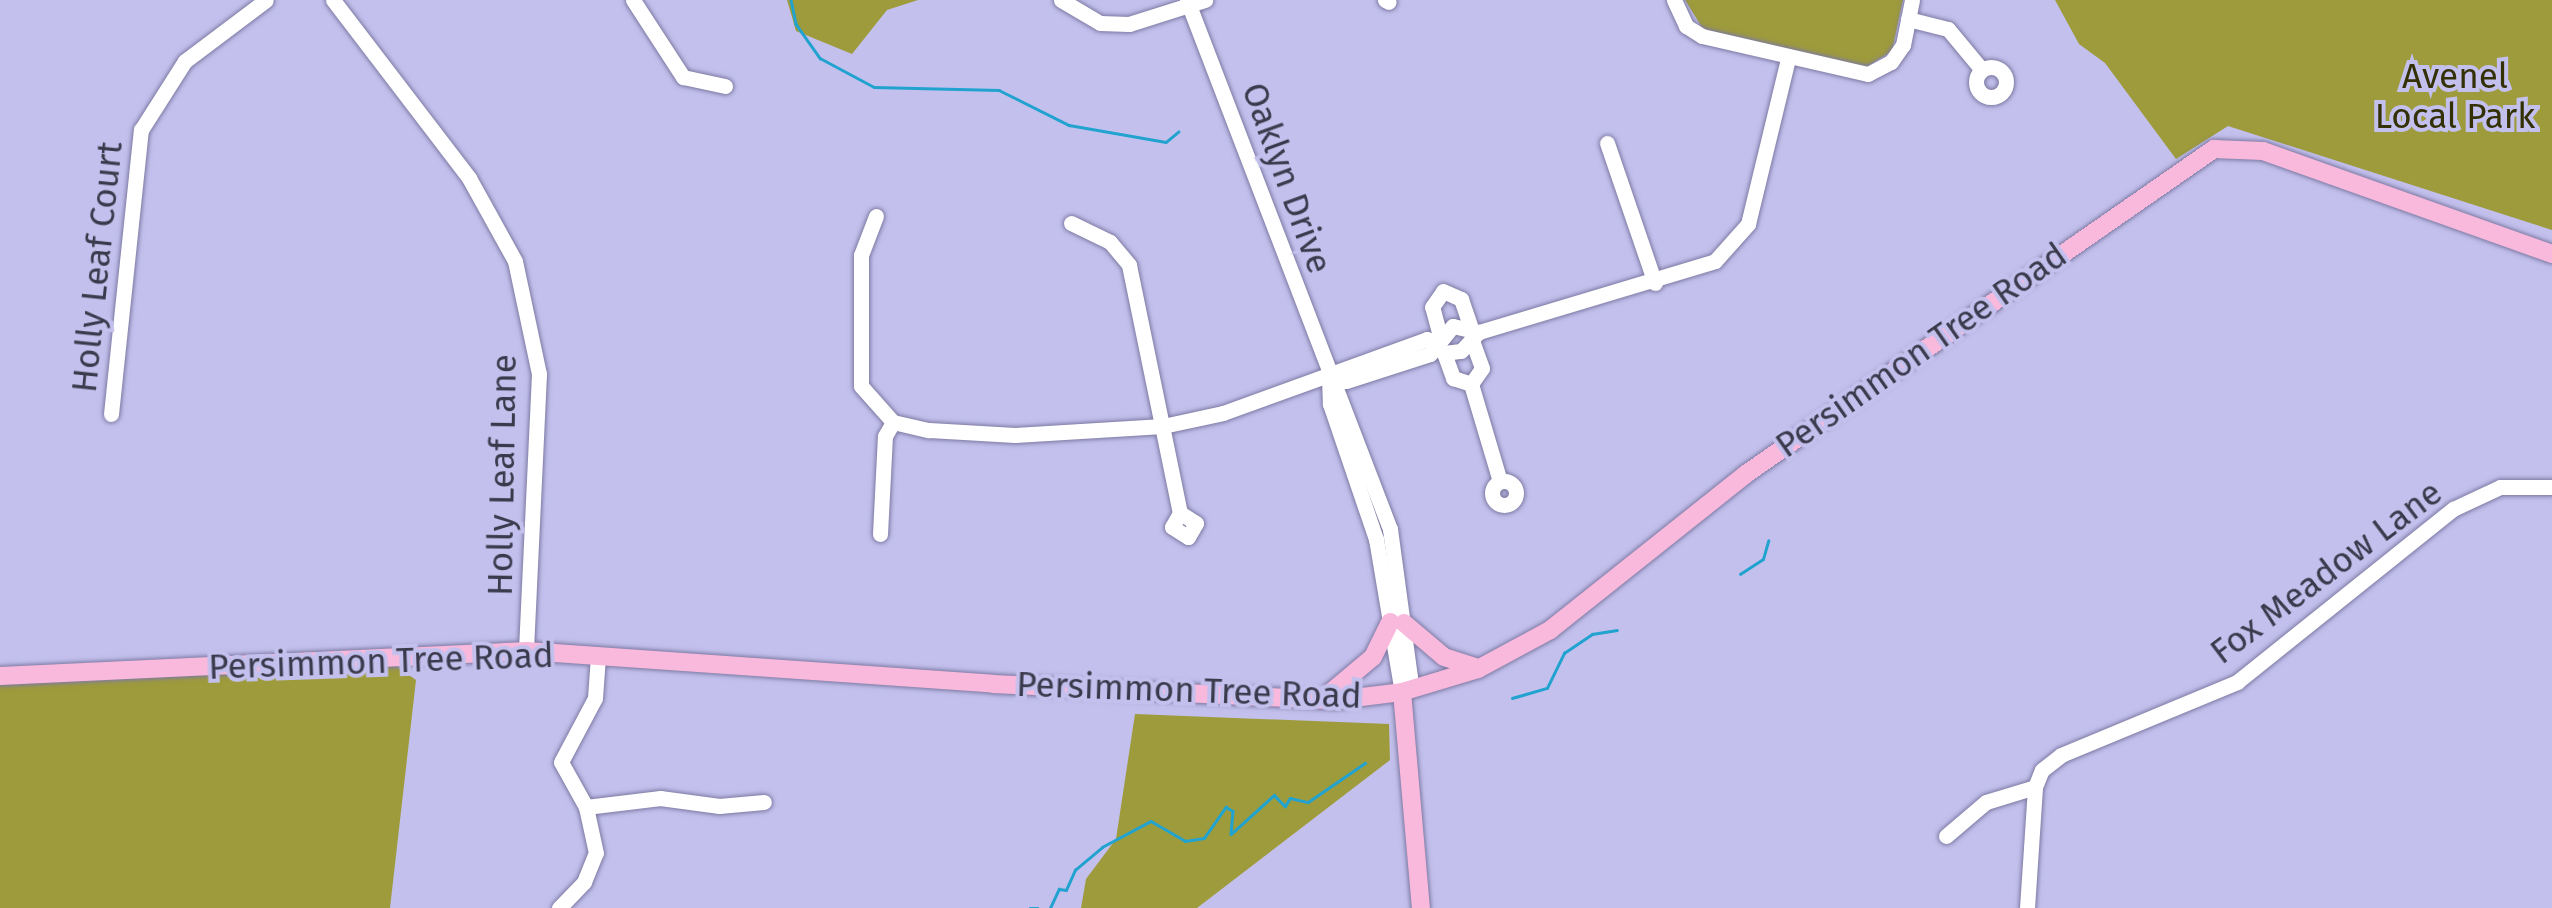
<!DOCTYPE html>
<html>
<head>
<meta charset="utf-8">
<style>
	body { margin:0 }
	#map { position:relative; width:2552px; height:908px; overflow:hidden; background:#c3c0ed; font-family:"Fira Sans",sans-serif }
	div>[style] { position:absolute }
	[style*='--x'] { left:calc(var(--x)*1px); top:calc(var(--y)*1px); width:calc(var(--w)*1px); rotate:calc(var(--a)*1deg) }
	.green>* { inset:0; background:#9e9b3c }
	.stream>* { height:2.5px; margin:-1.25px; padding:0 1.25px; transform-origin:1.25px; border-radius:1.25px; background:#22a3cf }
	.roads { filter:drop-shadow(0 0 2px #7d7aa3) drop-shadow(0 0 2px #7d7aa3) }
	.minor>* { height:15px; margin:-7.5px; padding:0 7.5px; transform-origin:7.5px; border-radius:7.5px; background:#fff }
	.minor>.ring { margin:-7.5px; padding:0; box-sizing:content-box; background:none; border:15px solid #fff; border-radius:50% }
	.major>* { height:18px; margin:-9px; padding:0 9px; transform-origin:9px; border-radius:9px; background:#f9b9dc }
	span { translate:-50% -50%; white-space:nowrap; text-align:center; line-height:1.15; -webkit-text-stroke:8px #c3c0ed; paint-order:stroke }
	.park-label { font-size:35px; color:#323004 }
	.street-label { font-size:35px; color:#3b3a4c }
</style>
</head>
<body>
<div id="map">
	<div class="green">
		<div style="clip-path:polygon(787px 0,918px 0,887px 10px,852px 54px,796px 31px)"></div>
		<div style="clip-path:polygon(1685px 0,1903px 0,1892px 51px,1866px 67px,1703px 29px)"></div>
		<div style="clip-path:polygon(2055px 0,2552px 0,2552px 230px,2228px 126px,2176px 159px,2105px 63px,2079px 44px)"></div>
		<div style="clip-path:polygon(396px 666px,416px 680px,390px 908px,0 908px,0 682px)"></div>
		<div style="clip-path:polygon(1135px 714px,1389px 724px,1390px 760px,1197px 908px,1081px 908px,1086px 879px,1116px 839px)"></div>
	</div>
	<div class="stream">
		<div style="--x:791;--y:0;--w:25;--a:78"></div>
		<div style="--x:796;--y:24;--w:42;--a:54.8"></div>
		<div style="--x:820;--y:58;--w:61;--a:28.2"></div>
		<div style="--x:874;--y:87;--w:125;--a:1.4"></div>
		<div style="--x:999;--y:90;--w:78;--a:26.6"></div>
		<div style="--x:1069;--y:125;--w:98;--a:9.9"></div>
		<div style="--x:1166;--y:142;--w:16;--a:-40"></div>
		<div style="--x:1740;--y:574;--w:27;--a:-33"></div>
		<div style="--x:1763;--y:559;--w:19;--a:-74"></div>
		<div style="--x:1512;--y:698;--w:36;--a:-16"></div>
		<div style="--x:1547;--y:688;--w:39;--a:-64"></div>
		<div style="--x:1564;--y:653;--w:34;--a:-34"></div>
		<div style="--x:1592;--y:634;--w:25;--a:-9"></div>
		<div style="--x:1030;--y:908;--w:8;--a:0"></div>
		<div style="--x:1050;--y:908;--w:21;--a:-65"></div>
		<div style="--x:1059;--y:889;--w:7;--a:8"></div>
		<div style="--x:1066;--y:890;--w:22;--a:-66"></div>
		<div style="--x:1075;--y:870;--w:35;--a:-40"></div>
		<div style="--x:1102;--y:847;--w:55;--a:-28"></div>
		<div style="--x:1151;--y:821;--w:39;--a:30"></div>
		<div style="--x:1185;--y:841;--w:19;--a:-9"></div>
		<div style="--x:1204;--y:838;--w:38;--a:-55"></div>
		<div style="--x:1226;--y:807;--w:8;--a:30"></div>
		<div style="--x:1233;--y:811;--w:23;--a:95"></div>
		<div style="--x:1231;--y:834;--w:58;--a:-42.2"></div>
		<div style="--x:1274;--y:795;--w:16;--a:45"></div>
		<div style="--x:1285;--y:806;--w:9;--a:-58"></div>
		<div style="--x:1290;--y:798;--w:18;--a:13"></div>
		<div style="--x:1308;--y:802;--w:69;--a:-34.4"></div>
	</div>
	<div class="roads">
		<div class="minor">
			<div style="--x:333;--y:0;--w:224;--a:52.6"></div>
			<div style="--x:469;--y:178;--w:95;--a:61"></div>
			<div style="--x:515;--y:261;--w:116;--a:78"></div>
			<div style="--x:539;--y:374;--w:277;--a:92.7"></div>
			<div style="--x:633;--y:0;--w:92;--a:57"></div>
			<div style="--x:683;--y:77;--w:43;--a:12.1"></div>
			<div style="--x:1061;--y:0;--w:45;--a:30.5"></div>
			<div style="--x:1100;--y:23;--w:29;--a:2"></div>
			<div style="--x:1129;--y:24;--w:80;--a:-17.5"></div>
			<div style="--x:1187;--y:0;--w:567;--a:69.01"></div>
			<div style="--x:1390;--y:529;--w:149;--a:82.3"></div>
			<div style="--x:1410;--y:677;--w:17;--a:118"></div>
			<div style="--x:1385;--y:0;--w:4;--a:27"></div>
			<div style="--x:1674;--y:0;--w:29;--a:65"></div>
			<div style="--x:1686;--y:26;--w:19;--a:32"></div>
			<div style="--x:1702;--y:36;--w:170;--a:12.9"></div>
			<div style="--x:1868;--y:74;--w:26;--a:-28"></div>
			<div style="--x:1891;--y:62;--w:21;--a:-55"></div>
			<div style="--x:1903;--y:45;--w:46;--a:-78.7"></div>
			<div style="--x:1908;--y:19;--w:41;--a:14"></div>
			<div style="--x:1948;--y:29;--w:53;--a:50.3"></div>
			<div class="ring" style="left:1976px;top:67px;width:15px;height:15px"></div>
			<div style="--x:1607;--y:143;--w:148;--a:71.1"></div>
			<div style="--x:876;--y:216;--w:42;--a:111"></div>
			<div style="--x:861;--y:255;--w:131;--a:90"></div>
			<div style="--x:861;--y:386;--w:48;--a:48.4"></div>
			<div style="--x:893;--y:422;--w:37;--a:13"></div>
			<div style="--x:929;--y:430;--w:86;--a:3.3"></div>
			<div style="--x:1015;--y:435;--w:148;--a:-3.5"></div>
			<div style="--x:1163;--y:426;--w:61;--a:-12.2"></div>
			<div style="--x:1223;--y:413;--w:217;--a:-19.9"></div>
			<div style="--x:1427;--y:339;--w:22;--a:39"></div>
			<div style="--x:1444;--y:353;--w:17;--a:-7"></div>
			<div style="--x:1461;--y:351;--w:26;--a:-47"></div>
			<div style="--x:1071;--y:223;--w:43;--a:26"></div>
			<div style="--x:1110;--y:242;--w:30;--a:50"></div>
			<div style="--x:1129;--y:265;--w:253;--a:78.4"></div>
			<div style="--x:1180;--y:513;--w:16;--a:120"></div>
			<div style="--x:1172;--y:527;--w:19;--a:32"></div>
			<div style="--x:1188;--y:537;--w:16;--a:-60"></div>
			<div style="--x:1196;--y:523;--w:19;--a:-148"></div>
			<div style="--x:1440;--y:336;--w:30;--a:-105"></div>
			<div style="--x:1432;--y:307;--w:19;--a:-55"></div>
			<div style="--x:1443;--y:291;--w:20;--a:24"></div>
			<div style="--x:1461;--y:299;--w:28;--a:71"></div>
			<div style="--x:1444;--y:353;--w:27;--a:70"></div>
			<div style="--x:1453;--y:378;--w:19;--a:18"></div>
			<div style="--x:1329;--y:378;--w:17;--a:10"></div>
			<div style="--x:1346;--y:381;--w:88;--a:-17.8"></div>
			<div style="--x:1430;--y:354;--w:36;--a:-51"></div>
			<div style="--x:1453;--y:326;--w:27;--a:13"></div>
			<div style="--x:1479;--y:332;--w:246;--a:-16.7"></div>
			<div style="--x:1715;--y:261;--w:50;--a:-48.3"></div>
			<div style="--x:1748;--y:224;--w:170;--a:-76.4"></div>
			<div style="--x:1329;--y:378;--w:26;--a:88"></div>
			<div style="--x:1330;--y:404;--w:143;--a:71.2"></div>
			<div style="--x:1376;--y:539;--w:155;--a:80.4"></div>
			<div style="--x:1471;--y:384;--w:101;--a:73.4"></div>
			<div style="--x:1471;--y:384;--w:19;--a:-55"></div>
			<div style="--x:1482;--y:368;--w:27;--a:-110"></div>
			<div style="--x:111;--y:414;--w:286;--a:-84"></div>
			<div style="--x:141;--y:130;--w:82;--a:-57.5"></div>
			<div style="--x:185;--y:61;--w:101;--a:-37"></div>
			<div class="ring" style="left:1492px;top:481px;width:9px;height:9px"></div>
			<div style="--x:880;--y:534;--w:98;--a:-87.1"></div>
			<div style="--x:885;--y:436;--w:16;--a:-60"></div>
			<div style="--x:586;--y:807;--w:75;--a:-6.9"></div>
			<div style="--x:660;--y:798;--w:60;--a:7.7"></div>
			<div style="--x:719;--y:806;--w:45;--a:-5.1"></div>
			<div style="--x:1946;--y:836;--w:52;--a:-40.4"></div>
			<div style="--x:1986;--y:802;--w:51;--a:-17"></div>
			<div style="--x:2035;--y:787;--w:18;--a:-68"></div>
			<div style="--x:2042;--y:770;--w:24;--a:-38"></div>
			<div style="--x:2061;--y:755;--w:191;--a:-22.5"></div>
			<div style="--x:2237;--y:682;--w:277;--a:-38.7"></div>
			<div style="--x:2453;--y:509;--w:52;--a:-25.1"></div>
			<div style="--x:2500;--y:487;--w:52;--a:0"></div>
			<div style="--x:559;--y:908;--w:36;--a:-46"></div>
			<div style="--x:584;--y:882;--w:31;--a:-68"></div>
			<div style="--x:596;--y:853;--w:47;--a:-102.3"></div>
			<div style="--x:586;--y:807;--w:51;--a:-119.1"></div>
			<div style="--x:561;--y:762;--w:72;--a:-62"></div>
			<div style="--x:595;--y:698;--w:42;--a:-85.9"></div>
			<div style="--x:2027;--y:908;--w:121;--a:-86.2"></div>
		</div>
		<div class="major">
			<div style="--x:1404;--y:623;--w:52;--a:40.4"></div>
			<div style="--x:1444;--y:657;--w:36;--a:18"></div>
			<div style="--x:0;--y:676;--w:527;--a:-2.72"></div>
			<div style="--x:526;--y:651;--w:468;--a:4"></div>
			<div style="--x:993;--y:684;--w:344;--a:2.7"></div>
			<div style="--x:1337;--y:700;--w:65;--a:-7"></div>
			<div style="--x:1402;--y:692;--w:79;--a:-16.8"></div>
			<div style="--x:1478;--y:669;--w:82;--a:-28.4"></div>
			<div style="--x:1550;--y:630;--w:251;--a:-38.5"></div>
			<div style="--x:1746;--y:474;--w:570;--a:-34.78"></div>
			<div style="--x:2214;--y:149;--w:49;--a:2.3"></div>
			<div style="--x:2263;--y:151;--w:307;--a:19.6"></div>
			<div style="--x:1402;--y:692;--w:217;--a:85"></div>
			<div style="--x:1323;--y:699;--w:65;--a:-40"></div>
			<div style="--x:1373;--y:657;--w:39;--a:-64"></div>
		</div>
	</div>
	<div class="park-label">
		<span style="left:2455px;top:96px">Avenel<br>Local Park</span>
	</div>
	<div class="street-label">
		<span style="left:1287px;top:178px;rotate:70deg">Oaklyn Drive</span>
		<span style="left:97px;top:267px;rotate:-84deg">Holly Leaf Court</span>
		<span style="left:1921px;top:350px;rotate:-35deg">Persimmon Tree Road</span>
		<span style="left:502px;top:475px;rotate:-89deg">Holly Leaf Lane</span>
		<span style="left:2326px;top:572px;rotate:-37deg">Fox Meadow Lane</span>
		<span style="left:381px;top:661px;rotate:-2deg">Persimmon Tree Road</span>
		<span style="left:1189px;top:690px;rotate:2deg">Persimmon Tree Road</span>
	</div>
</div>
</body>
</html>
